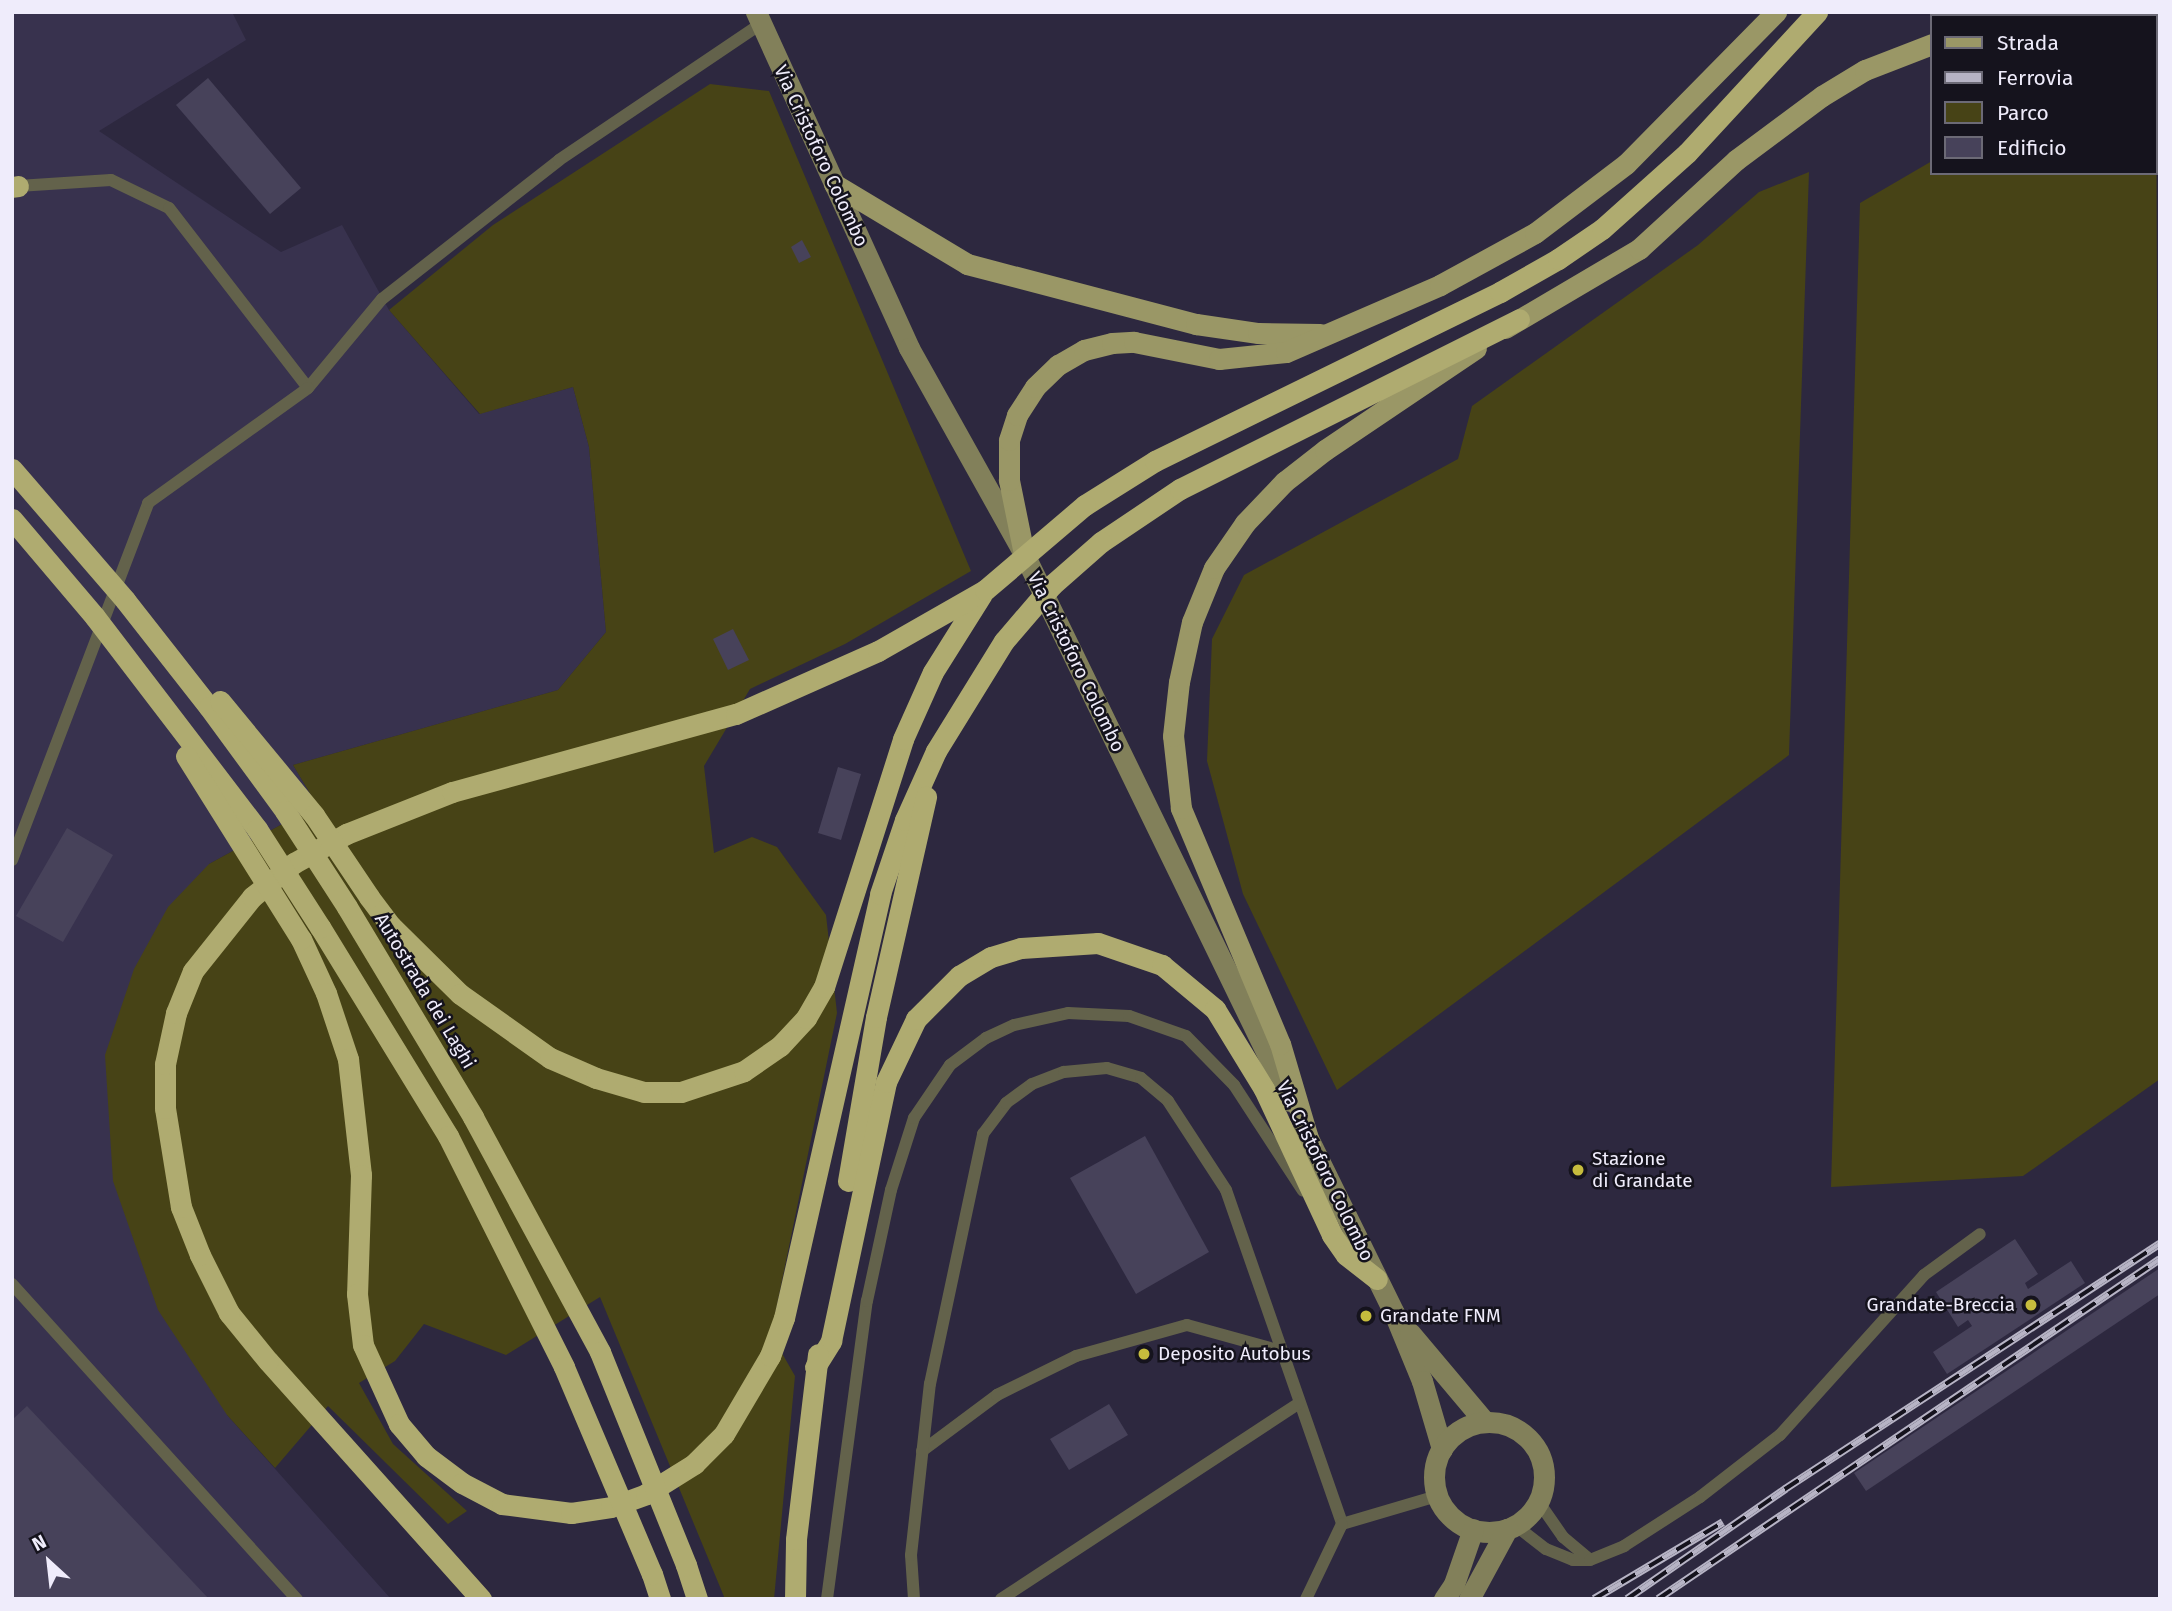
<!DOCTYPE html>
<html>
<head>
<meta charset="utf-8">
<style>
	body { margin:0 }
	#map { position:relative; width:2172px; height:1611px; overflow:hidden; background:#2d283f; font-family:"Fira Sans",sans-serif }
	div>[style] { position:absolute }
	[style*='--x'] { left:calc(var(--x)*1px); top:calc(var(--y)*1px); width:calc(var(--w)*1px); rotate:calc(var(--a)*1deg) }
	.built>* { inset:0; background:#38324e }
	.green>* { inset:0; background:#474316 }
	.building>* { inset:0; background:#47425a }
	.lane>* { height:12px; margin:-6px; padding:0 6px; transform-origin:6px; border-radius:6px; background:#63624b }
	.secondary>* { height:21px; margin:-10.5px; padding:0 10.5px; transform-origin:10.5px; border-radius:10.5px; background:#82805a }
	.secondary>.ring { margin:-10.5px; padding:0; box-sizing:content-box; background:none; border:21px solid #82805a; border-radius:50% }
	.primary>* { height:21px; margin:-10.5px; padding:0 10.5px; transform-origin:10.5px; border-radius:10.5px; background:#9a9766 }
	.highway>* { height:21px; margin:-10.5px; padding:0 10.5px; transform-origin:10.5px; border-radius:10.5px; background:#afab70 }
	.rail>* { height:8px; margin-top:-4px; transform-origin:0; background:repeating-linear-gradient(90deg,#15131d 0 16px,#b7b4c5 0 32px); box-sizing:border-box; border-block:2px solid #b7b4c5 }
	.highway-bridge>* { height:21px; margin:-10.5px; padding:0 10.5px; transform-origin:10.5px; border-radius:10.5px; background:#afab70 }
	.dots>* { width:19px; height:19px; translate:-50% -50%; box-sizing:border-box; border:4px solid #15131d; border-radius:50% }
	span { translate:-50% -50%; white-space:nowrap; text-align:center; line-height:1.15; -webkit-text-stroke:5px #15131d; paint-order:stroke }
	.street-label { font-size:19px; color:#efecfb }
	.poi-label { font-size:19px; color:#efecfb }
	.left { translate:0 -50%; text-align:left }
	.right { translate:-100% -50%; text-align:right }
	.frame { position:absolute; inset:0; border:14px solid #efecfb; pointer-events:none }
	.legend { position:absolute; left:1930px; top:14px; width:228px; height:161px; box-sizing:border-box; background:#15131d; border:2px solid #6c6a76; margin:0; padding:9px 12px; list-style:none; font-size:21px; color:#efecfb }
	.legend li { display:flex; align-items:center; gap:14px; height:35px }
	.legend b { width:35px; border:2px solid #6c6a76 }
	.north { position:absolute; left:14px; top:1527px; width:70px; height:70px; -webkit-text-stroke:5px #15131d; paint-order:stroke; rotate:333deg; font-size:19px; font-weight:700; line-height:28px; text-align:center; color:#efecfb }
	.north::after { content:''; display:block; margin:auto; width:24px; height:32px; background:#efecfb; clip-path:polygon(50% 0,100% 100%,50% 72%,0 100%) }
</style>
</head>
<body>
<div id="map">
	<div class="built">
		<div style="clip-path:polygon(12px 12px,232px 12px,246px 40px,99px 131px,281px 252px,342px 225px,389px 310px,479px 414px,573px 387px,589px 447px,606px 632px,558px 690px,293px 765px,317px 805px,209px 864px,227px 1415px,391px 1599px,12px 1599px)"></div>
	</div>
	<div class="green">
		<div style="clip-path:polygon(2156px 45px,2160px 1079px,2023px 1176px,1831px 1187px,1860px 203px,1932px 161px,1932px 173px,2156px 173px)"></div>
		<div style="clip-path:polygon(710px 84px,769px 91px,971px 571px,845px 644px,750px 689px,704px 766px,714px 853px,752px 837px,777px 847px,826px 915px,837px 1013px,771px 1334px,795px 1376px,774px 1599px,725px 1599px,600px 1297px,506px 1355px,424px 1324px,395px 1361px,359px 1383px,393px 1444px,467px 1511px,448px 1524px,328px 1406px,275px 1468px,227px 1415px,158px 1310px,113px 1181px,105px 1055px,134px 969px,168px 907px,209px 864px,317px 805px,293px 765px,558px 690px,606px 632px,589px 447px,573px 387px,480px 414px,389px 310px,493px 225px)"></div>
		<div style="clip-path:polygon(1809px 172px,1789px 755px,1337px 1090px,1243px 894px,1207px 761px,1212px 639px,1244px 575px,1458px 459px,1472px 406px,1698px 245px,1759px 192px)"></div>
	</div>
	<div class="building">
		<div style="clip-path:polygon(208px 78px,301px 188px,270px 214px,176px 105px)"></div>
		<div style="clip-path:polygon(802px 240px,811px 257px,799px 263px,791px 247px)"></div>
		<div style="clip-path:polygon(733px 629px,749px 660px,728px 670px,713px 639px)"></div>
		<div style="clip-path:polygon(838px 767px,861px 774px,841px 840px,818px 833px)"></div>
		<div style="clip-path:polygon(67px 828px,113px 855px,63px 942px,16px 916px)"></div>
		<div style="clip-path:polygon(1145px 1136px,1209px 1252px,1136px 1294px,1070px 1178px)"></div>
		<div style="clip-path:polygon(2015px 1239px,2038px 1274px,2025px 1283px,2028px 1289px,2071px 1261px,2085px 1283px,1947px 1374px,1933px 1352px,1972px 1326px,1968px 1320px,1958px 1327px,1936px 1292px)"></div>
		<div style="clip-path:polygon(2160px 1268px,2160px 1294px,1866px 1491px,1854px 1473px)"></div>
		<div style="clip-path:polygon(1109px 1404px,1128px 1435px,1069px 1470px,1050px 1439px)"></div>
		<div style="clip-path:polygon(27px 1406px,209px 1599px,12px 1599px,12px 1420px)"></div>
	</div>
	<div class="lane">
		<div style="--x:18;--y:186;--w:93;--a:-3.7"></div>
		<div style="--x:111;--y:180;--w:64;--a:25.8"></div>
		<div style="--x:169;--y:208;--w:227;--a:52.3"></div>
		<div style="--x:308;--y:388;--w:116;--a:-50.3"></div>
		<div style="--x:382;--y:299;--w:225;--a:-38.1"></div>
		<div style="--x:559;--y:160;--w:244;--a:-34"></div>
		<div style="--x:12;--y:860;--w:382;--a:-69.1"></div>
		<div style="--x:148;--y:503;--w:197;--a:-35.7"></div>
		<div style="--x:12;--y:1284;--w:425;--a:47.9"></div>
		<div style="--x:922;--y:1451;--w:94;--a:-36.7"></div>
		<div style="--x:997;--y:1395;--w:88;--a:-26.3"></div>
		<div style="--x:1076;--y:1356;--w:115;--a:-15.6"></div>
		<div style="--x:1187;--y:1325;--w:98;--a:15.5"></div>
		<div style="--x:1538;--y:1501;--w:44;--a:55.2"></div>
		<div style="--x:1563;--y:1537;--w:35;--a:40"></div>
		<div style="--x:1515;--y:1525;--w:39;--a:38"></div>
		<div style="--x:1546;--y:1549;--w:29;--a:22"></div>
		<div style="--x:1573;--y:1560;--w:17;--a:0"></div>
		<div style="--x:1590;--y:1560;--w:37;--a:-22"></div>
		<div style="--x:1624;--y:1546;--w:90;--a:-32.8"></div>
		<div style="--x:1700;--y:1497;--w:101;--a:-37.8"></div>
		<div style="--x:1780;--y:1435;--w:215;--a:-48"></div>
		<div style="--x:1924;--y:1275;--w:69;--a:-36.2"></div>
		<div style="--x:827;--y:1599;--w:301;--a:-82.4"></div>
		<div style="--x:867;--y:1301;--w:114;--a:-77.8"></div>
		<div style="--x:891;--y:1190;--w:76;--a:-72.3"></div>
		<div style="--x:914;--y:1118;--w:64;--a:-55.8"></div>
		<div style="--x:950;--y:1065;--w:45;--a:-36.9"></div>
		<div style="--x:986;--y:1038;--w:31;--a:-25"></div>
		<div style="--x:1014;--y:1025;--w:55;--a:-12.5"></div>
		<div style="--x:1068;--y:1013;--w:61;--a:2.8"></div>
		<div style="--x:1129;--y:1016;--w:60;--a:19.3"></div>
		<div style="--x:1186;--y:1036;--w:69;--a:45.6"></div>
		<div style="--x:1234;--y:1085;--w:126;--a:56.9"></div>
		<div style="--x:914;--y:1599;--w:44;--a:-93.9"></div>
		<div style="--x:911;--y:1555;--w:172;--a:-83.7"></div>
		<div style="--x:930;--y:1384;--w:256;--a:-78"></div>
		<div style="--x:983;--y:1134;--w:39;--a:-53"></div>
		<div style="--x:1006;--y:1103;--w:32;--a:-36"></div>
		<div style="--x:1032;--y:1084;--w:34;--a:-21"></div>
		<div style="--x:1064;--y:1072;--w:43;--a:-5.3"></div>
		<div style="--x:1107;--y:1068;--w:35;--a:16"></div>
		<div style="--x:1141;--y:1078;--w:35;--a:40"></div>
		<div style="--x:1168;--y:1101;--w:106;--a:56.9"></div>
		<div style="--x:1226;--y:1190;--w:354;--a:70.8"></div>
		<div style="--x:1342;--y:1524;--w:99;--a:-16.4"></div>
		<div style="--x:1001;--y:1599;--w:357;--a:-33.3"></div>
		<div style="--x:1306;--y:1599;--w:83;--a:-64.4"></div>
	</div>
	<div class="secondary">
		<div style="--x:756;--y:12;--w:369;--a:65.5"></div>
		<div style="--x:909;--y:348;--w:236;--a:60.8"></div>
		<div style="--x:1024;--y:554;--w:608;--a:64.07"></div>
		<div style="--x:1304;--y:1130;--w:204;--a:63.8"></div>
		<div style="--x:1394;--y:1313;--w:74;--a:67.6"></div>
		<div style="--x:1422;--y:1381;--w:71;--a:73.6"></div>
		<div style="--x:1410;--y:1333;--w:116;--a:49.9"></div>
		<div class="ring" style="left:1434px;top:1422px;width:89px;height:89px"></div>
		<div style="--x:1444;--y:1599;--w:18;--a:-56"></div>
		<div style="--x:1454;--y:1584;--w:58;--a:-70.9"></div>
		<div style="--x:1469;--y:1599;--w:80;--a:-61.5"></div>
	</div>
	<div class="primary">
		<div style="--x:2057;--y:16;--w:35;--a:-7"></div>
		<div style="--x:834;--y:184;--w:155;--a:31"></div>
		<div style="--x:967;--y:264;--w:237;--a:14.7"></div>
		<div style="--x:1196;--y:324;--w:63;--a:8.3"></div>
		<div style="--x:1258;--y:333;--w:62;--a:0.9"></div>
		<div style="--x:1505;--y:328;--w:156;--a:-30.5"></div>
		<div style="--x:1639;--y:249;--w:132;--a:-42.5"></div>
		<div style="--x:1736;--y:160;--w:107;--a:-36.7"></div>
		<div style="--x:1822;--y:96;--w:50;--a:-31.2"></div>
		<div style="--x:1865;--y:70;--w:72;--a:-21.2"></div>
		<div style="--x:1024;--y:554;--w:76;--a:-101.5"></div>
		<div style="--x:1009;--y:480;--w:40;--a:-90"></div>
		<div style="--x:1009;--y:440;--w:26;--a:-72"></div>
		<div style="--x:1017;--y:415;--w:33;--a:-57"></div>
		<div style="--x:1035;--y:387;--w:32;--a:-44"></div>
		<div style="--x:1058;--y:365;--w:30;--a:-30"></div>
		<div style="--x:1084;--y:350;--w:29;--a:-14"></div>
		<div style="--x:1112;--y:343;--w:22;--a:-3"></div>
		<div style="--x:1134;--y:342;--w:87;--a:11.3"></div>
		<div style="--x:1219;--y:359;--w:67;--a:-6"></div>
		<div style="--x:1286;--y:352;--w:168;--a:-23.5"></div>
		<div style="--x:1440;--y:285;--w:108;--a:-28.7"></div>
		<div style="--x:1535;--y:233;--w:114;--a:-37.2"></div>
		<div style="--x:1626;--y:164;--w:214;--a:-45.4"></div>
		<div style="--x:1310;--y:1145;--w:105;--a:-106.5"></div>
		<div style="--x:1280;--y:1044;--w:256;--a:-112.8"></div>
		<div style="--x:1181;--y:808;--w:72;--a:-96.3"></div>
		<div style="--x:1173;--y:736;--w:54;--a:-83.7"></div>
		<div style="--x:1179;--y:682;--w:61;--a:-77.8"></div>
		<div style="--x:1192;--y:622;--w:58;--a:-67.8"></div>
		<div style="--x:1214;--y:568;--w:55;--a:-55.4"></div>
		<div style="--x:1245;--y:523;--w:57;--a:-46.4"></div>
		<div style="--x:1284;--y:482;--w:52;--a:-38"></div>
		<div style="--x:1325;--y:450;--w:182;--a:-34"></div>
	</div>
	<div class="highway">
		<div style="--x:12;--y:187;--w:6;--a:-9"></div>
		<div style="--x:1085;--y:505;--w:83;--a:-32.2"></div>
		<div style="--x:1155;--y:461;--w:384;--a:-26.1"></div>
		<div style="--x:1500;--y:292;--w:67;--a:-29.6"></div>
		<div style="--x:1558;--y:259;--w:53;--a:-34.3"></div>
		<div style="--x:1602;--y:229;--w:114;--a:-41.8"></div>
		<div style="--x:1687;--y:153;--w:192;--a:-47.3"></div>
		<div style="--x:12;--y:519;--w:128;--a:49.7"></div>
		<div style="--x:1101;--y:542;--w:95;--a:-33.9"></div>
		<div style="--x:1180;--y:489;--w:379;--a:-26.6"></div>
		<div style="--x:369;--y:897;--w:36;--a:53"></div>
		<div style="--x:391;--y:926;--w:97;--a:44.6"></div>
		<div style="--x:460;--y:994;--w:110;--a:35.4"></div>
		<div style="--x:550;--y:1058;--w:50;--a:23.5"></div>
		<div style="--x:596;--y:1078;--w:50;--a:16.3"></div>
		<div style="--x:644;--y:1092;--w:37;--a:0"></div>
		<div style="--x:681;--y:1092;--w:66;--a:-18.4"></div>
		<div style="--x:744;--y:1071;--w:44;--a:-34.8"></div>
		<div style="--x:780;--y:1046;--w:38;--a:-47"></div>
		<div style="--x:806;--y:1018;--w:36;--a:-60"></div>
		<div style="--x:824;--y:987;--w:260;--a:-72.3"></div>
		<div style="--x:903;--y:739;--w:73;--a:-65.9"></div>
		<div style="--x:933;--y:672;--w:92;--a:-57.9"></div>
		<div style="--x:347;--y:907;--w:245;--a:59"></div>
		<div style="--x:473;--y:1117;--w:267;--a:61.6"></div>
		<div style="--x:320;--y:927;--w:245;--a:58.5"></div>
		<div style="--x:448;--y:1136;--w:258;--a:63.3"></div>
		<div style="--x:301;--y:939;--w:60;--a:65.2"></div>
		<div style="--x:326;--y:993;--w:70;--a:71.6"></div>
		<div style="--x:348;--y:1059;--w:117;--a:83.6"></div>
		<div style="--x:361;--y:1175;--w:119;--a:91.9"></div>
		<div style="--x:357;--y:1294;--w:51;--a:83.3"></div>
		<div style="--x:363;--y:1345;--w:87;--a:65.5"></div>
		<div style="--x:399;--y:1424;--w:42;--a:49.8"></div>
		<div style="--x:426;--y:1456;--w:45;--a:36.9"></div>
		<div style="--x:462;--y:1483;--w:45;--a:27.7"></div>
		<div style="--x:502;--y:1504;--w:70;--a:7.4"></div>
		<div style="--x:571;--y:1513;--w:40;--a:-8.5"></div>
		<div style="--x:611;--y:1507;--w:37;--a:-20"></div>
		<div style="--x:646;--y:1494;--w:57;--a:-32"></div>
		<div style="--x:694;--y:1464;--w:42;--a:-45"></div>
		<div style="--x:724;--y:1434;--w:91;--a:-59.5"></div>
		<div style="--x:770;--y:1356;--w:40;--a:-69.8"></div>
		<div style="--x:784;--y:1318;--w:435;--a:-77.2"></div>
		<div style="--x:880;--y:894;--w:78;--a:-71.3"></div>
		<div style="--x:905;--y:820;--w:76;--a:-65.8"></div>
		<div style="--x:936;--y:751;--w:129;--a:-58.3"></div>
		<div style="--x:848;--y:1181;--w:166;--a:-80.3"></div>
		<div style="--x:876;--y:1017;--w:226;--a:-77.2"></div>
		<div style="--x:815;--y:1367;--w:31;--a:-58"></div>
		<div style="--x:831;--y:1341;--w:265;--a:-78"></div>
		<div style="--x:886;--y:1082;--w:70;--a:-64.5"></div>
		<div style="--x:916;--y:1019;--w:61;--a:-45"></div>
		<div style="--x:959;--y:976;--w:37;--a:-31"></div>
		<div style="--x:991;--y:957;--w:31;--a:-17"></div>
		<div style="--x:1021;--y:948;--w:77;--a:-3.7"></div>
		<div style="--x:1098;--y:943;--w:68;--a:19"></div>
		<div style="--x:1162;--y:965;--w:69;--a:39.7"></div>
		<div style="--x:1215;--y:1009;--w:94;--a:58.5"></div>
		<div style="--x:1264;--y:1089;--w:161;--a:65"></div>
		<div style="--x:1332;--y:1235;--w:24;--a:55"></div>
		<div style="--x:1346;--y:1255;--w:39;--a:38"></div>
		<div style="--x:686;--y:1565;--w:36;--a:72"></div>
		<div style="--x:652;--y:1574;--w:26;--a:72"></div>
		<div style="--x:481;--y:1599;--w:319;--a:-131.8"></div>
		<div style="--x:268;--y:1361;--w:62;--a:-129.1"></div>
		<div style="--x:229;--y:1313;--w:65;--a:-116.6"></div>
		<div style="--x:200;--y:1255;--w:52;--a:-111.6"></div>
		<div style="--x:181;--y:1207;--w:100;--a:-99.2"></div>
		<div style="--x:165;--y:1108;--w:44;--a:-90"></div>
		<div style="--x:165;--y:1064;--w:52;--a:-77.8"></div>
		<div style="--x:176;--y:1013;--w:45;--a:-68"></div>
		<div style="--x:193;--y:971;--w:95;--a:-51.4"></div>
		<div style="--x:252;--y:897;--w:54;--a:-39"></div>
		<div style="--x:294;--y:863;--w:60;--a:-29.1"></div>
		<div style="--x:346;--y:834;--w:114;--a:-21.6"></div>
		<div style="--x:452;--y:792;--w:295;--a:-15.4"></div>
		<div style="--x:736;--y:714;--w:155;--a:-23.9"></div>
		<div style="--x:878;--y:651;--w:123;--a:-29.7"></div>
		<div style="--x:795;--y:1599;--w:60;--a:-89"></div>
		<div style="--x:796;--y:1539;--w:186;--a:-83.2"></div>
	</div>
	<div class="rail">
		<div style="--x:1594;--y:1599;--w:150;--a:-30.8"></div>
		<div style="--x:1627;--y:1599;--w:193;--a:-34.8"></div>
		<div style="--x:1785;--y:1489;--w:448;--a:-33.2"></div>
		<div style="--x:1658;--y:1599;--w:606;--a:-34.11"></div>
	</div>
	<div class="highway-bridge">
		<div style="--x:12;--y:469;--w:173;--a:49.2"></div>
		<div style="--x:125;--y:600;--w:136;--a:51.9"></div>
		<div style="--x:209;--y:707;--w:129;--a:53.8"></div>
		<div style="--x:285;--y:811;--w:114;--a:57.1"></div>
		<div style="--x:985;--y:590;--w:131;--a:-40.4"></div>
		<div style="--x:95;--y:617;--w:267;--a:52.6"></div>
		<div style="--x:257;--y:829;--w:117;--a:57.3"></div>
		<div style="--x:1004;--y:641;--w:74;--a:-49.4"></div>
		<div style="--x:1052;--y:585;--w:65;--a:-41.3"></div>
		<div style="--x:220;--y:701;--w:148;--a:50.5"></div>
		<div style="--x:314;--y:815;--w:99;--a:56.1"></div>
		<div style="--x:186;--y:756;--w:216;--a:57.9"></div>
		<div style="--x:600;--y:1352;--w:230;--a:68"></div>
		<div style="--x:564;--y:1367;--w:225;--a:67"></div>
	</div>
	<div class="dots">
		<div style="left:1578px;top:1170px;background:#c6bc3d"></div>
		<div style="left:2031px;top:1305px;background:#c6bc3d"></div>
		<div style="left:1366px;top:1316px;background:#c6bc3d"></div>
		<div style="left:1144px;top:1354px;background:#c6bc3d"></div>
	</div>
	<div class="street-label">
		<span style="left:821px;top:156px;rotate:65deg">Via Cristoforo Colombo</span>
		<span style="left:1076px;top:662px;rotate:64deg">Via Cristoforo Colombo</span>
		<span style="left:425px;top:991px;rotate:59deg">Autostrada dei Laghi</span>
		<span style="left:1325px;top:1171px;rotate:64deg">Via Cristoforo Colombo</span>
	</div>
	<div class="poi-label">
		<span class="left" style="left:1592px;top:1170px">Stazione<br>di Grandate</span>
		<span class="right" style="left:2015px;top:1305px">Grandate-Breccia</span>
		<span class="left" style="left:1380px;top:1316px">Grandate FNM</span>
		<span class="left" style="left:1158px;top:1354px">Deposito Autobus</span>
	</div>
	<div class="frame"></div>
	<ul class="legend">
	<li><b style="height:9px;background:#9a9766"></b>Strada</li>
	<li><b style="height:9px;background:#b7b4c5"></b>Ferrovia</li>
	<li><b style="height:19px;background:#474316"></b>Parco</li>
	<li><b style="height:19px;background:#47425a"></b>Edificio</li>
	</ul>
	<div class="north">N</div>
</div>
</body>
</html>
